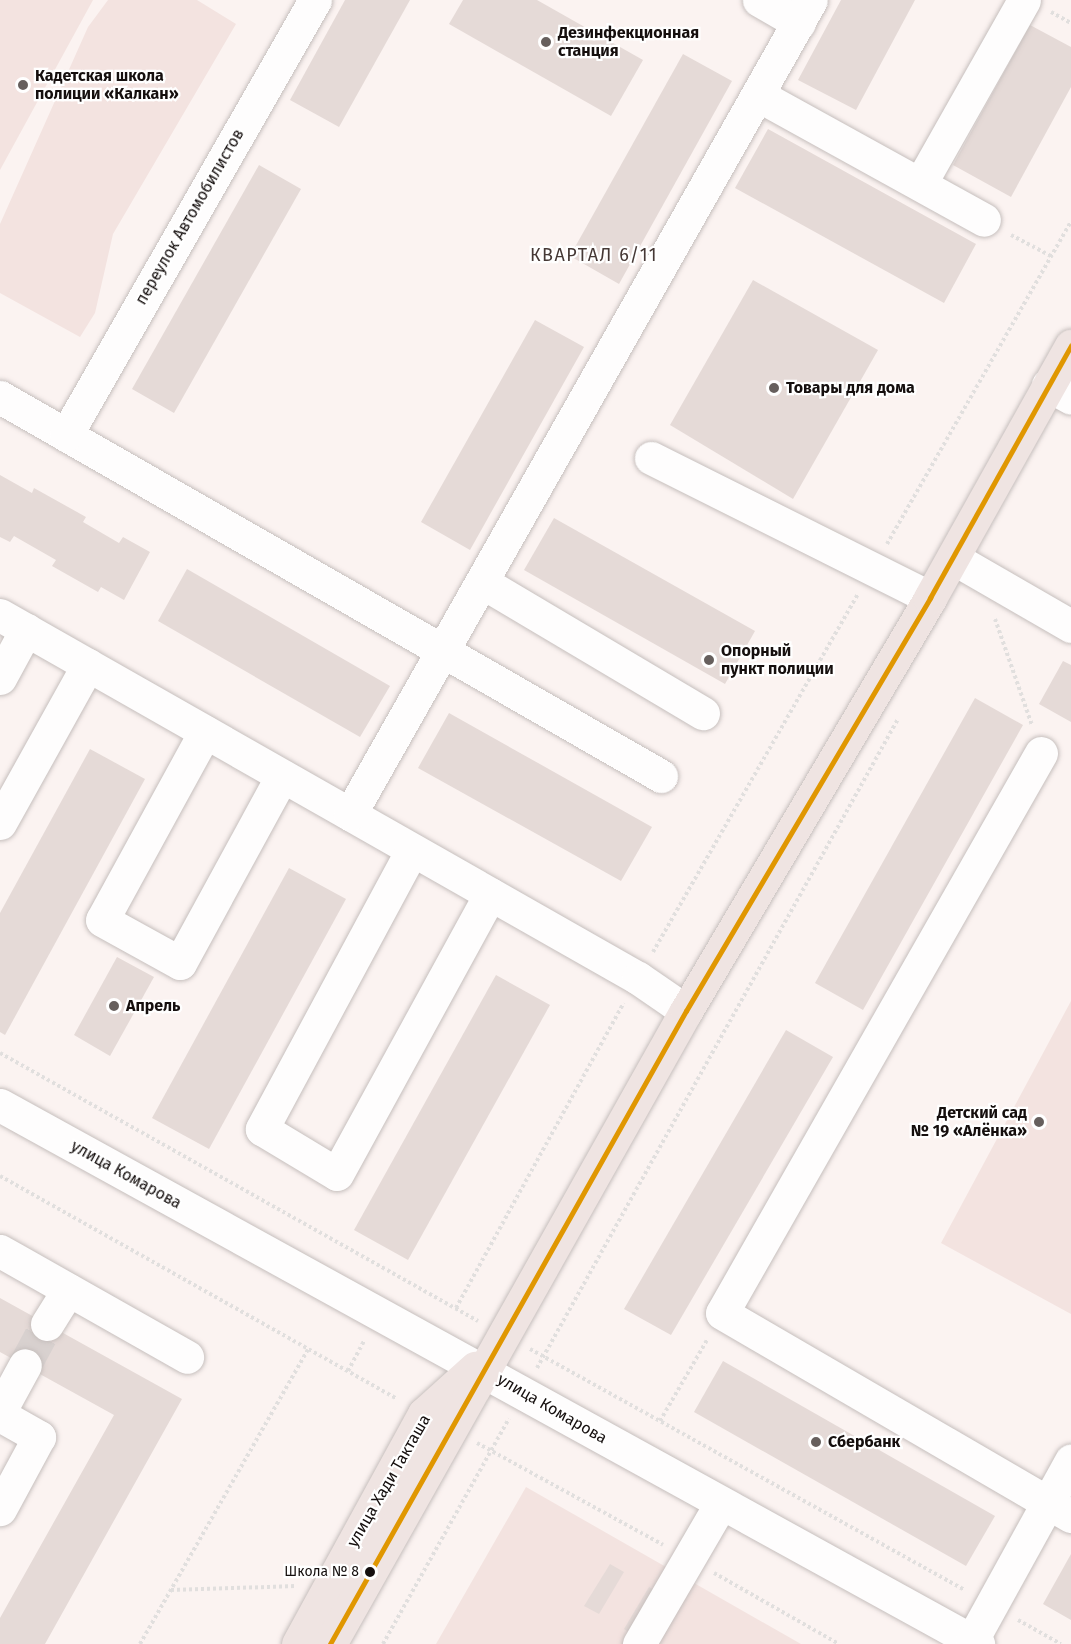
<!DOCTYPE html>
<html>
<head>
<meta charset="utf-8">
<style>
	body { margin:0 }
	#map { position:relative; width:1071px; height:1644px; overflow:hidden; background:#fbf3f1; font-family:"Fira Sans",sans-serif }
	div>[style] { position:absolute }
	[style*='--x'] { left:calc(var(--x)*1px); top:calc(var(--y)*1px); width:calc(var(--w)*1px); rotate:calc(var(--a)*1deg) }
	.built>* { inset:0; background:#f3e3e0 }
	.building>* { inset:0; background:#e5dad7 }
	.minor-tunnel>* { height:33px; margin-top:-16.5px; transform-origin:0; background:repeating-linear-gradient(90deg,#d8d1cf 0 33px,transparent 0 49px) }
	.path>* { height:4px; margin-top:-2px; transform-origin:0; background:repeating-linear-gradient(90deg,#e1dfde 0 3px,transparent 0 6px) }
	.roads { filter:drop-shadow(0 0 2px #c6bfbd) drop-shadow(0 0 2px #c6bfbd) }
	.minor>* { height:33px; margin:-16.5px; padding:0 16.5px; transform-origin:16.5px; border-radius:16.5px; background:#fefdfd }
	.major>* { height:33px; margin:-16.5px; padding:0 16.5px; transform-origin:16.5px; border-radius:16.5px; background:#efe4e2 }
	.bus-1>* { height:4.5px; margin:-2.25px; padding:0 2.25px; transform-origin:2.25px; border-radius:2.25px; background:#e09701 }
	.dots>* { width:16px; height:16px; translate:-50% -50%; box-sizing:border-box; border:3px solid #fff; border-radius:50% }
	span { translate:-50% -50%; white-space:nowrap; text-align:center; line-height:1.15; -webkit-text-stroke:4.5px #fff; paint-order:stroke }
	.bus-label { font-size:14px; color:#150f0e }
	.right { translate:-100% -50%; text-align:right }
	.poi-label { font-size:16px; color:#150f0e; font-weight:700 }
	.left { translate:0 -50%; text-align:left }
	.street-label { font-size:16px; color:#150f0e }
	.neighbourhood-label { font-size:18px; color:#453835; letter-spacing:1.5px }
</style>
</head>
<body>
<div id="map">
	<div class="built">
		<div style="clip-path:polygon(0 0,93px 0,0 170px)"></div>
		<div style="clip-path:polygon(108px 0,197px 0,236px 24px,113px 234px,95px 313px,80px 337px,0 293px,0 224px,88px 27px)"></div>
		<div style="clip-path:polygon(1071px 1001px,1071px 1314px,941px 1243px)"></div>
		<div style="clip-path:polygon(526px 1487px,801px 1644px,436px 1644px)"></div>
	</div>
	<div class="building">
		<div style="clip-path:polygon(345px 0,410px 0,339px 127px,290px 100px)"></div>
		<div style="clip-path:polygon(463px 0,537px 0,643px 60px,611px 116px,449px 24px)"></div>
		<div style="clip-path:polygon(841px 0,915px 0,856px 110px,798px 80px)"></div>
		<div style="clip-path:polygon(1030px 25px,1071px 47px,1071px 87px,1011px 197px,953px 165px)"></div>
		<div style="clip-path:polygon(683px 54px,732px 81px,619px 284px,570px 256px)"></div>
		<div style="clip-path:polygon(768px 129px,976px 244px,944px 303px,735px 188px)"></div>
		<div style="clip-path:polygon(259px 165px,301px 189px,174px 413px,132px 389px)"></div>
		<div style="clip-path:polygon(753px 280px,878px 350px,793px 499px,670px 425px)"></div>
		<div style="clip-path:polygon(535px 320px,584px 347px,470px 550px,421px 522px)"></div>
		<div style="clip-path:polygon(0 475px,32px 493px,34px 488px,86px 517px,83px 522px,119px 543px,123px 537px,150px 552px,124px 600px,101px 587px,98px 592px,52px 566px,56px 560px,14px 536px,10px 542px,0 537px)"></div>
		<div style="clip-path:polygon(554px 518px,755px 631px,725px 684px,524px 570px)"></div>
		<div style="clip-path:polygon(187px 569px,390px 686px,360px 737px,158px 621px)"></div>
		<div style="clip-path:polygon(1063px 661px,1071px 665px,1071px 722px,1039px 704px)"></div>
		<div style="clip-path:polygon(975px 698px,1023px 725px,863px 1010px,815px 983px)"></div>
		<div style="clip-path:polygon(449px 713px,652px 827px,621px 881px,418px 768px)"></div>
		<div style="clip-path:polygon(90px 749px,145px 779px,5px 1035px,0 1032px,0 913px)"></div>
		<div style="clip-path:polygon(289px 868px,346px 899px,209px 1149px,152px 1118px)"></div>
		<div style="clip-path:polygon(117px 957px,154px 977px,110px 1056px,74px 1035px)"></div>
		<div style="clip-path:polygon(496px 975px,550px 1005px,408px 1260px,354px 1230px)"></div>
		<div style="clip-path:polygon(786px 1030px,833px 1057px,671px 1335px,624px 1309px)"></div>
		<div style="clip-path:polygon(0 1298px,182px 1399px,45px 1644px,0 1644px,0 1618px,114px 1415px,0 1352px)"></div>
		<div style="clip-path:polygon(723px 1361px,995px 1516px,966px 1566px,694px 1412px)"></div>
		<div style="clip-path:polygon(1071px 1554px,1071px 1620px,1043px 1604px)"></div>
		<div style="clip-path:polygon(610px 1564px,624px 1572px,599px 1614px,584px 1606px)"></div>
		<div style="clip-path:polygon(649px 1587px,663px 1595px,638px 1638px,624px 1629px)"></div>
	</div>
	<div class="minor-tunnel">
		<div style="--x:25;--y:1365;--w:47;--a:-61.8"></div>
	</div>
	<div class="path">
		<div style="--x:1051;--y:12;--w:23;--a:29"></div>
		<div style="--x:1011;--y:235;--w:45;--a:27.7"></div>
		<div style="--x:887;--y:544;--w:372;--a:-60.3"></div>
		<div style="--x:995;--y:619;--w:112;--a:70.8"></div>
		<div style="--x:653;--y:952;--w:413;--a:-60.2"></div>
		<div style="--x:0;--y:1053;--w:548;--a:29.28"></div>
		<div style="--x:0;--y:1176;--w:455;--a:29.3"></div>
		<div style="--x:456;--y:1308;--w:348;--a:-61.2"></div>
		<div style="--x:530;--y:1349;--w:496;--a:29"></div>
		<div style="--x:537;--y:1368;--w:743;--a:-60.92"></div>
		<div style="--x:348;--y:1371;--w:34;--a:-62"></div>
		<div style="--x:660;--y:1421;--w:94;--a:-59.9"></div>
		<div style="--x:477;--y:1443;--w:212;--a:28.7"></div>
		<div style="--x:714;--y:1573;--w:144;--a:29.6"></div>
		<div style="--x:171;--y:1590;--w:124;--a:-1.8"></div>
		<div style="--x:1018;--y:1620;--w:49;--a:29.2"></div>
		<div style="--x:140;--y:1644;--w:339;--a:-60.3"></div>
		<div style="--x:383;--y:1644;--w:258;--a:-60.8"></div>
	</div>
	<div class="roads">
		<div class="minor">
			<div style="--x:759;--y:0;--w:46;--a:29.9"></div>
			<div style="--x:758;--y:95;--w:258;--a:28.9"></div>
			<div style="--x:920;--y:184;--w:211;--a:-60.5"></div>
			<div style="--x:1048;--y:385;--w:26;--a:29"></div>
			<div style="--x:0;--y:397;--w:762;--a:29.83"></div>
			<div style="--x:66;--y:435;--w:501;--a:-60.21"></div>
			<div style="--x:651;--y:458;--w:312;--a:26.6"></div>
			<div style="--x:953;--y:558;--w:136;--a:30"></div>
			<div style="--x:482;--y:582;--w:257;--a:30.7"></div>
			<div style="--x:0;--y:615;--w:734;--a:29.64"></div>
			<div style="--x:638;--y:978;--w:58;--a:34.5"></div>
			<div style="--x:0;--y:678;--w:55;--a:-61.6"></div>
			<div style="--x:205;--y:732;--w:214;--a:118.7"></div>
			<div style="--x:102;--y:920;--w:89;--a:28.9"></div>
			<div style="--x:180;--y:963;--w:213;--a:-61.4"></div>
			<div style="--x:1041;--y:753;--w:644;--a:119.67"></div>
			<div style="--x:722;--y:1313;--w:404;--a:30.2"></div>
			<div style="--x:350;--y:814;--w:935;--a:-60.48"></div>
			<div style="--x:0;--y:823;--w:181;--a:-60.9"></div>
			<div style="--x:412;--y:850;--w:317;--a:118.3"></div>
			<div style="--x:262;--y:1129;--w:87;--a:31"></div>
			<div style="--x:337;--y:1174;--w:319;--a:-61.3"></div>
			<div style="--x:0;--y:1105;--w:1117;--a:28.86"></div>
			<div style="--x:0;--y:1251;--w:215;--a:29.5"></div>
			<div style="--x:47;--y:1324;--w:40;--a:-58"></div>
			<div style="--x:0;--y:1411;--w:52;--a:-61.5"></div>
			<div style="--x:0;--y:1415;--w:45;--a:29.4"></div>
			<div style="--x:39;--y:1437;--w:82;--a:118.4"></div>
			<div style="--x:972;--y:1640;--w:205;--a:-61.1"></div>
			<div style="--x:639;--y:1644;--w:163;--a:-59.8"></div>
		</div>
		<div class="major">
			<div style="--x:298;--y:1644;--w:262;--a:-61.3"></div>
			<div style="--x:424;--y:1414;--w:69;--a:-42"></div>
			<div style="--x:330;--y:1644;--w:726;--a:-60.65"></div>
			<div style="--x:686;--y:1011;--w:480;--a:-59.4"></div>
			<div style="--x:930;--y:598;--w:289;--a:-60.8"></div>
		</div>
	</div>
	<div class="bus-1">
		<div style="--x:330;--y:1644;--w:726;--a:-60.65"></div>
		<div style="--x:686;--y:1011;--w:480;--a:-59.4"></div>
		<div style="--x:930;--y:598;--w:289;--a:-60.8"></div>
	</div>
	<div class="dots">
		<div style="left:546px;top:42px;background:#665f5d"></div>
		<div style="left:23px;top:85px;background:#665f5d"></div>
		<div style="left:774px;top:388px;background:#665f5d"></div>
		<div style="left:709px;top:660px;background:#665f5d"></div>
		<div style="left:114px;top:1006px;background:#665f5d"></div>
		<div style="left:1039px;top:1122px;background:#665f5d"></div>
		<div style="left:816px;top:1442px;background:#665f5d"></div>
		<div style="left:370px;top:1572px;background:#150f0e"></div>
	</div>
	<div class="bus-label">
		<span class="right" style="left:359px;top:1572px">Школа № 8</span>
	</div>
	<div class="poi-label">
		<span class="left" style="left:558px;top:42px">Дезинфекционная<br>станция</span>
		<span class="left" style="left:35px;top:85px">Кадетская школа<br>полиции «Калкан»</span>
		<span class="left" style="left:786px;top:388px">Товары для дома</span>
		<span class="left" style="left:721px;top:660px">Опорный<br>пункт полиции</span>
		<span class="left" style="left:126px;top:1006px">Апрель</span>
		<span class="right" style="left:1027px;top:1122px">Детский сад<br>№ 19 «Алёнка»</span>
		<span class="left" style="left:828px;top:1442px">Сбербанк</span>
	</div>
	<div class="street-label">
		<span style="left:190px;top:217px;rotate:-60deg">переулок Автомобилистов</span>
		<span style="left:126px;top:1175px;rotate:29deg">улица Комарова</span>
		<span style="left:552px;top:1409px;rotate:30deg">улица Комарова</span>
		<span style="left:389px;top:1481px;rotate:-60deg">улица Хади Такташа</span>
	</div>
	<div class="neighbourhood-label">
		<span style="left:594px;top:255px">КВАРТАЛ 6/11</span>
	</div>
</div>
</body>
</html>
